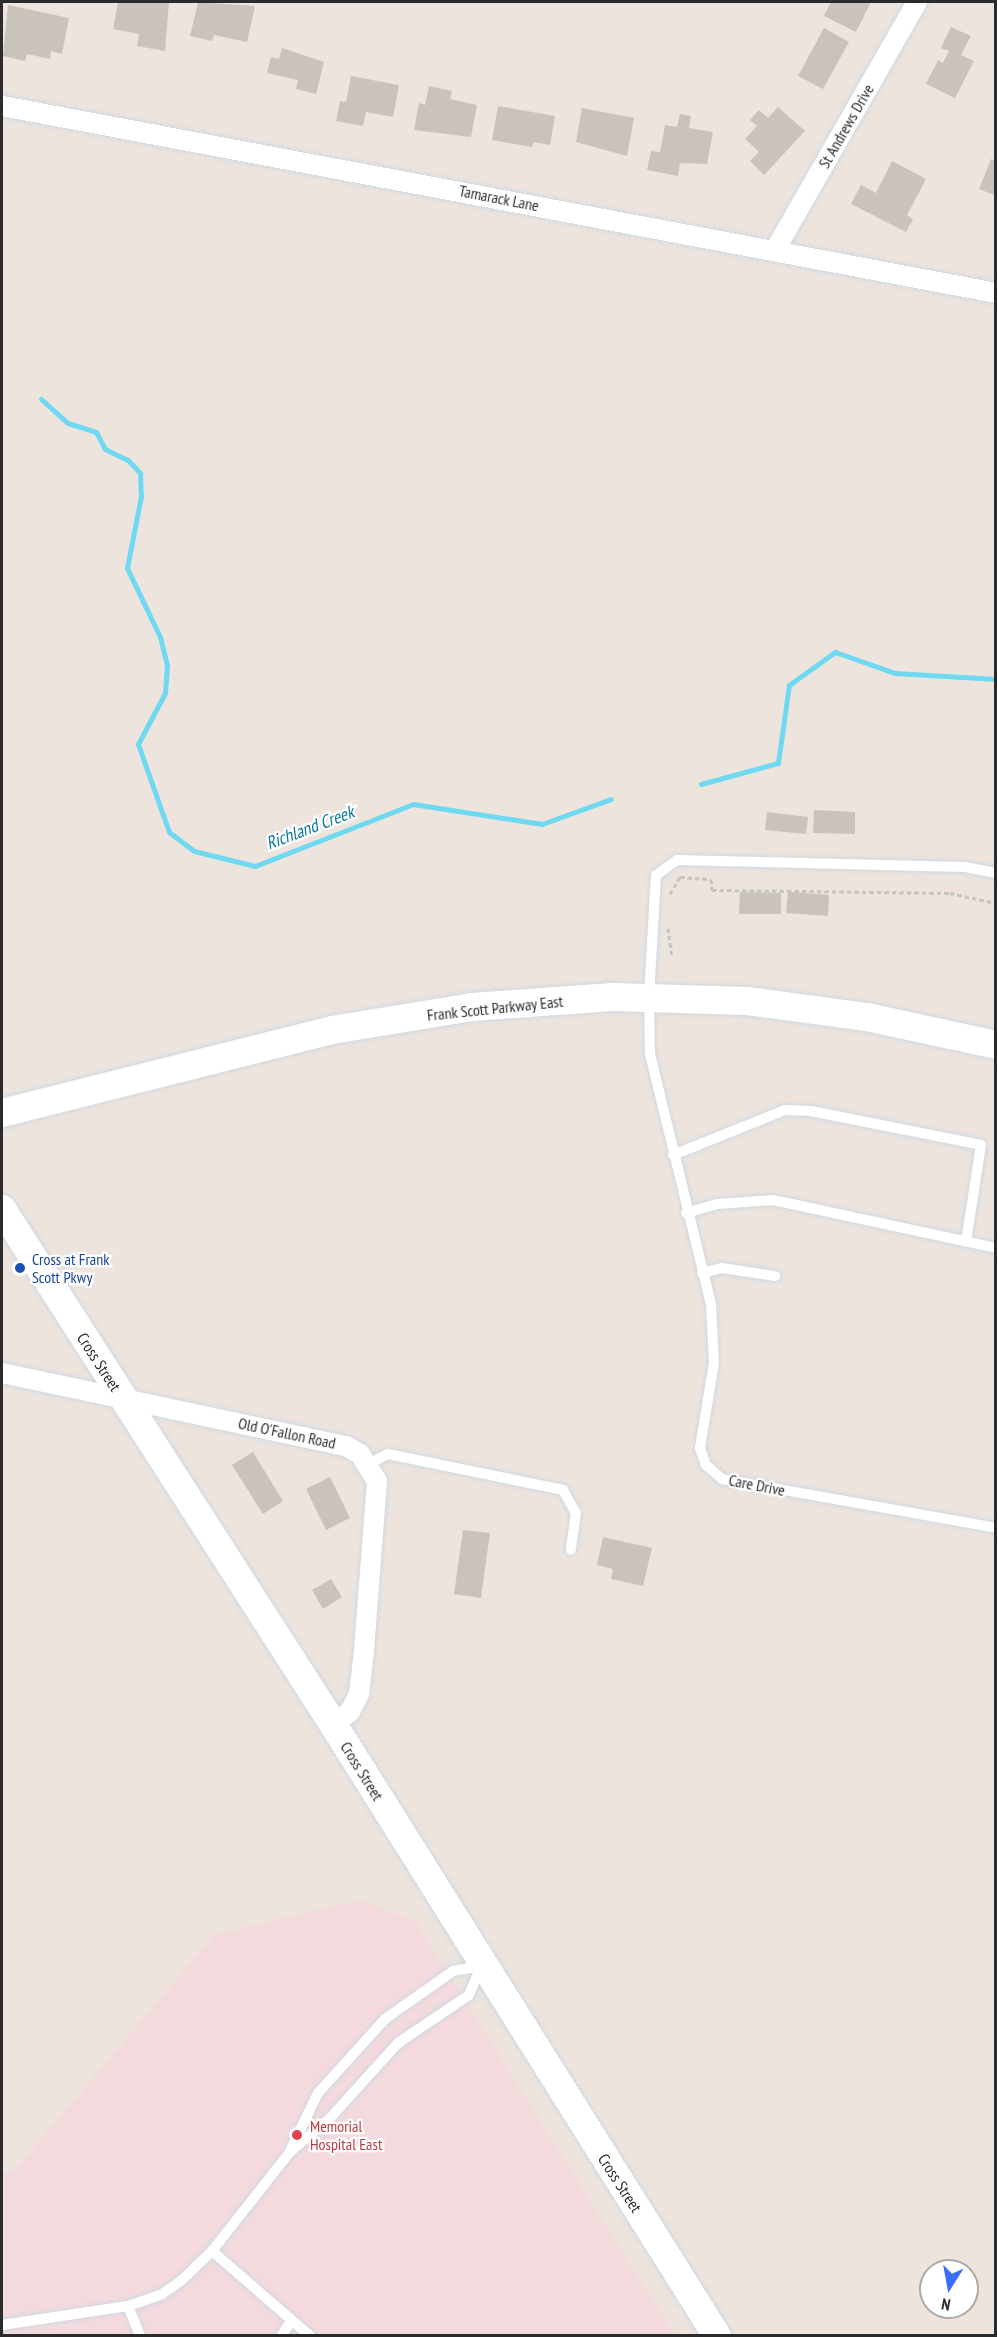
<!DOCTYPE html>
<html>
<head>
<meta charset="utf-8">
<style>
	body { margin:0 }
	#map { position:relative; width:997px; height:2337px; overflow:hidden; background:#ede5dd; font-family:"PT Sans Narrow",sans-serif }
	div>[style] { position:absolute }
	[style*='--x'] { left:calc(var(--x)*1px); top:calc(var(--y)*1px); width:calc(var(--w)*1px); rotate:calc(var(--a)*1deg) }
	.medical>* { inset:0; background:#f4dadd }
	.stream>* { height:5px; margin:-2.5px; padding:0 2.5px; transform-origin:2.5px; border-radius:2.5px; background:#6ed9f1 }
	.building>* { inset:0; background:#c9c3bb }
	.path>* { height:3px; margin-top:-1.5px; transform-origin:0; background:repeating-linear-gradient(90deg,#c4c4c4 0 4.5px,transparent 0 7.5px) }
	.roads { filter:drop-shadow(0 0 2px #d2d7e4) drop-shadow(0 0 2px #d2d7e4) }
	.lane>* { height:10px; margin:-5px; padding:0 5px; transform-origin:5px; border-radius:5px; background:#fff }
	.street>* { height:20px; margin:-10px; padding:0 10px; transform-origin:10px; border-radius:10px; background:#fff }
	.secondary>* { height:28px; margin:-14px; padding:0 14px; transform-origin:14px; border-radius:14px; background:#fff }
	.dots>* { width:16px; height:16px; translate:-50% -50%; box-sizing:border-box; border:3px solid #fff; border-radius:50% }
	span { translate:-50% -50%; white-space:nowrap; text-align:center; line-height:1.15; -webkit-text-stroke:4.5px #fff; paint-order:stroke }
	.street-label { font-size:16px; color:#2b2b2b }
	.transit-label { font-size:16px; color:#164399 }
	.left { translate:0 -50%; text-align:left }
	.health-label { font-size:16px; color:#be3a42 }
	.water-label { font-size:18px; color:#0a789f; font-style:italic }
	.frame { position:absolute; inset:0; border:3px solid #2b2b2b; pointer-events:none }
	.north { position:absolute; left:919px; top:2259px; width:60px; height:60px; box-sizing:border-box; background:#fff; border:2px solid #aaa; border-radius:50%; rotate:191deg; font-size:16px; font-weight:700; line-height:24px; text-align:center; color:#2b2b2b }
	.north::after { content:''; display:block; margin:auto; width:21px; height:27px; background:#396dfe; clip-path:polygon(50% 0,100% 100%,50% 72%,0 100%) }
</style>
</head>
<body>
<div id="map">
	<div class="medical">
		<div style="clip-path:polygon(359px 1900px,416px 1921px,675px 2335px,2px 2335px,2px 2172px,13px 2172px,214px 1935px)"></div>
	</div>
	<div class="stream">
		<div style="--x:41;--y:399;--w:36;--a:42"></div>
		<div style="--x:68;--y:423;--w:29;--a:18"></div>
		<div style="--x:96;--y:432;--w:19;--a:62"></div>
		<div style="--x:105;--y:449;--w:25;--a:26"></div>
		<div style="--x:128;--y:460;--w:18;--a:47"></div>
		<div style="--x:140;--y:473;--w:23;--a:88"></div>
		<div style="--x:141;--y:496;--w:73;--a:101"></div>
		<div style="--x:127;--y:568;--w:76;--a:64.4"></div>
		<div style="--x:160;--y:637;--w:29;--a:76"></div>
		<div style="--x:167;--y:665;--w:28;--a:94"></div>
		<div style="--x:165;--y:693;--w:58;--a:117.9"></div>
		<div style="--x:138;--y:744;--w:93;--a:70.6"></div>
		<div style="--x:169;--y:832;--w:31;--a:37"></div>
		<div style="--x:194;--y:851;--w:63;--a:13.8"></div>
		<div style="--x:255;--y:866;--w:170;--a:-21.4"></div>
		<div style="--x:413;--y:804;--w:131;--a:8.8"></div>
		<div style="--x:542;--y:824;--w:73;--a:-19.9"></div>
		<div style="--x:701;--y:784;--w:80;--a:-15.3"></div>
		<div style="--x:778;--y:763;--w:79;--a:-82"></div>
		<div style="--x:789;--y:685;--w:57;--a:-35.7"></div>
		<div style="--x:835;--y:652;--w:64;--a:19.3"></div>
		<div style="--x:895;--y:673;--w:101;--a:3.4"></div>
	</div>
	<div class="building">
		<div style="clip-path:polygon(118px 2px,169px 2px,165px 51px,137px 46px,139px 34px,113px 29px)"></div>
		<div style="clip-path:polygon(198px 2px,255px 6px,247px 42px,214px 35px,212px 41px,190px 36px)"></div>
		<div style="clip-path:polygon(831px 2px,871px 2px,856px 32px,824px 16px)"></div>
		<div style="clip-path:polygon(8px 5px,69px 18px,62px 54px,51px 51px,50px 59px,27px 54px,25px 61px,3px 56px)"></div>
		<div style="clip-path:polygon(951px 27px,971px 36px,961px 55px,974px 61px,955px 98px,926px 84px,938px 60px,943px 63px,949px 51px,941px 48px)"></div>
		<div style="clip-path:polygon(824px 28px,849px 42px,823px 89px,798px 76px)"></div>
		<div style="clip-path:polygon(282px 48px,324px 62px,316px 94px,296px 89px,298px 80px,267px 73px,271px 57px,279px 59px)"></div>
		<div style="clip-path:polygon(351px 76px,399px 85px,393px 117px,366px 112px,363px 126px,336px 121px,340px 101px,346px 102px)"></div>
		<div style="clip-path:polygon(429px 86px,452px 91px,450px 99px,477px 105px,471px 137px,414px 130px,419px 103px,425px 105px)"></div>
		<div style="clip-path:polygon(498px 106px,555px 116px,550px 145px,534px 142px,532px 147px,492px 140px)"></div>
		<div style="clip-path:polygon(778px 107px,805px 131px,764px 175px,750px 161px,759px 152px,745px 139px,757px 126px,750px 120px,759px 110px,768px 118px)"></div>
		<div style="clip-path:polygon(582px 108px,634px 118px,627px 156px,576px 142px)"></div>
		<div style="clip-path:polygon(680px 114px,691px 116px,689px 128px,713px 132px,707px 164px,680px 163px,678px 176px,647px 170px,651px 151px,660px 152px,665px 125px,677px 127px)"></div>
		<div style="clip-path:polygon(991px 159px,996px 161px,994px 195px,979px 189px)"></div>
		<div style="clip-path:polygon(892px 161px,926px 179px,907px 215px,913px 219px,906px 232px,851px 204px,861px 185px,876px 193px)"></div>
		<div style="clip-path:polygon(814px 810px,855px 812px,855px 834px,813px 833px)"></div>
		<div style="clip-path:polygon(767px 812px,808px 817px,806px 834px,765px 830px)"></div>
		<div style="clip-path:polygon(740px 892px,781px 893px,781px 914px,739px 914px)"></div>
		<div style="clip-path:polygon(788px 892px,829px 895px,828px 916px,786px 913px)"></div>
		<div style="clip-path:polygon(253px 1452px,283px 1501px,263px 1514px,232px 1465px)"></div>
		<div style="clip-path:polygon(330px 1477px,350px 1518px,326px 1530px,306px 1489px)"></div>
		<div style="clip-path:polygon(463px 1530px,490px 1533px,481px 1598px,454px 1594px)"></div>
		<div style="clip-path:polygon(603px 1537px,652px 1548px,643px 1586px,611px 1579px,613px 1569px,597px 1565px)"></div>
		<div style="clip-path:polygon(331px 1579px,342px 1597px,323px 1609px,312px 1590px)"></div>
	</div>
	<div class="path">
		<div style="--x:670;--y:894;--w:20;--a:-60"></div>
		<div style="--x:680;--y:877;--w:31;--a:4"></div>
		<div style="--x:711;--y:879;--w:11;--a:85"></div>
		<div style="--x:712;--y:890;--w:238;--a:0.7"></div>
		<div style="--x:950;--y:893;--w:47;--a:12.3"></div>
		<div style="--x:668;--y:928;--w:29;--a:82"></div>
	</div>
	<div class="roads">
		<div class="lane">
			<div style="--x:996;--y:873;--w:31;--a:-169"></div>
			<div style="--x:966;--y:867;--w:289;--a:-178.6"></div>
			<div style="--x:677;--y:860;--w:26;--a:144"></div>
			<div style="--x:656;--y:875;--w:123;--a:93.3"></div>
			<div style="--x:649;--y:998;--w:56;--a:89"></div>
			<div style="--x:650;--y:1054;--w:257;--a:76.3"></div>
			<div style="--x:711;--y:1304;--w:59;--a:87.1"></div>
			<div style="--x:714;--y:1363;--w:86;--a:99.4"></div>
			<div style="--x:700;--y:1448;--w:18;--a:71"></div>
			<div style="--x:706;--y:1465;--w:21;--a:41"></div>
			<div style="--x:722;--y:1479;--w:278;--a:10.1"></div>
			<div style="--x:673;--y:1155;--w:121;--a:-21.9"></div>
			<div style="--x:785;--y:1110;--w:26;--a:2"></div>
			<div style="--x:811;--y:1111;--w:173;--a:11.3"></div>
			<div style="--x:981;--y:1145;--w:98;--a:98.8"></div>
			<div style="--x:686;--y:1213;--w:33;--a:-16"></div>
			<div style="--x:718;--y:1204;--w:55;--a:-4.2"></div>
			<div style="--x:773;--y:1200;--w:228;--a:12.1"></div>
			<div style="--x:702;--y:1273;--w:21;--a:-14"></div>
			<div style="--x:722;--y:1268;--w:54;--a:8.6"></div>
			<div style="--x:369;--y:1464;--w:21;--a:-28"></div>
			<div style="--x:388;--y:1454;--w:179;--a:11.6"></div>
			<div style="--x:563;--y:1490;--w:26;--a:61"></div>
			<div style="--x:576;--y:1513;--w:37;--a:98"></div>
			<div style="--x:291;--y:2149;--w:62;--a:-64.3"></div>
			<div style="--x:318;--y:2093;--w:100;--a:-47.8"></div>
			<div style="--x:385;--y:2019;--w:83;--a:-35.2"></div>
			<div style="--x:453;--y:1971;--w:29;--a:-10"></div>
			<div style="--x:212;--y:2251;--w:130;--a:40.9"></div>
			<div style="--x:128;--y:2306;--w:32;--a:68"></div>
			<div style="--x:2;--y:2325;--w:127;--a:-8.6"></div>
			<div style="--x:128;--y:2306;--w:36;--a:-19"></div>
			<div style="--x:162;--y:2294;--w:24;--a:-35"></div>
			<div style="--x:182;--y:2280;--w:42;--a:-44"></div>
			<div style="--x:212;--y:2251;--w:126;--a:-51.8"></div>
			<div style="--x:290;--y:2152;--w:54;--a:-40.5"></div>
			<div style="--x:331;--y:2117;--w:100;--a:-47.8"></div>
			<div style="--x:398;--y:2043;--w:86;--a:-34.1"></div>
			<div style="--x:469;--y:1995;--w:30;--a:-67"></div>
			<div style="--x:281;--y:2336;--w:16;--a:-55"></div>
		</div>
		<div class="street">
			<div style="--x:2;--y:106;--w:1011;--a:10.65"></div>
			<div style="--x:775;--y:250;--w:286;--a:-60.2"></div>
			<div style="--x:2;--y:1373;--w:352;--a:12"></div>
			<div style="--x:346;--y:1446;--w:16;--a:30"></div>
			<div style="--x:360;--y:1454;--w:32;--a:58"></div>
			<div style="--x:377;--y:1481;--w:170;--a:94.4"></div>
			<div style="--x:364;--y:1651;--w:43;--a:96.6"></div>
			<div style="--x:359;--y:1694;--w:20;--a:117"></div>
			<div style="--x:350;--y:1712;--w:21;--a:145"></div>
		</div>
		<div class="secondary">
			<div style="--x:2;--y:1113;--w:340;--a:-14.1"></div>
			<div style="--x:332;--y:1030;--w:142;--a:-9.3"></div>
			<div style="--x:472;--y:1007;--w:141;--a:-4.1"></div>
			<div style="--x:613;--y:997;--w:134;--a:1.7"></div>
			<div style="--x:747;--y:1001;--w:121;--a:7.6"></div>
			<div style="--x:867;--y:1017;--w:132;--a:12.2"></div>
			<div style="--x:2;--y:1209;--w:612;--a:57.27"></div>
			<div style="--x:333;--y:1724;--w:722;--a:57.89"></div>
		</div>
	</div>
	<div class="dots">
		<div style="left:20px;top:1268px;background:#1a4fb4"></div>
		<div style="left:297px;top:2135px;background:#e0444e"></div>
	</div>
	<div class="street-label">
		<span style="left:846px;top:126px;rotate:-60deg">St Andrews Drive</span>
		<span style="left:499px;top:198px;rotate:11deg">Tamarack Lane</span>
		<span style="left:495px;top:1008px;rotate:-6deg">Frank Scott Parkway East</span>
		<span style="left:99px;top:1362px;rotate:57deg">Cross Street</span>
		<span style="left:287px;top:1433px;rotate:12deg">Old O'Fallon Road</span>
		<span style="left:757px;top:1485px;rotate:11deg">Care Drive</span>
		<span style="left:362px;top:1771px;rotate:58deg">Cross Street</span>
		<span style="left:620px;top:2183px;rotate:57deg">Cross Street</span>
	</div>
	<div class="transit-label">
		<span class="left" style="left:32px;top:1268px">Cross at Frank<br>Scott Pkwy</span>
	</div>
	<div class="health-label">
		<span class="left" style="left:310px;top:2135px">Memorial<br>Hospital East</span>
	</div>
	<div class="water-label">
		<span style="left:310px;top:828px;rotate:-21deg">Richland Creek</span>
	</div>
	<div class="frame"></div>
	<div class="north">N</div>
</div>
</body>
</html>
